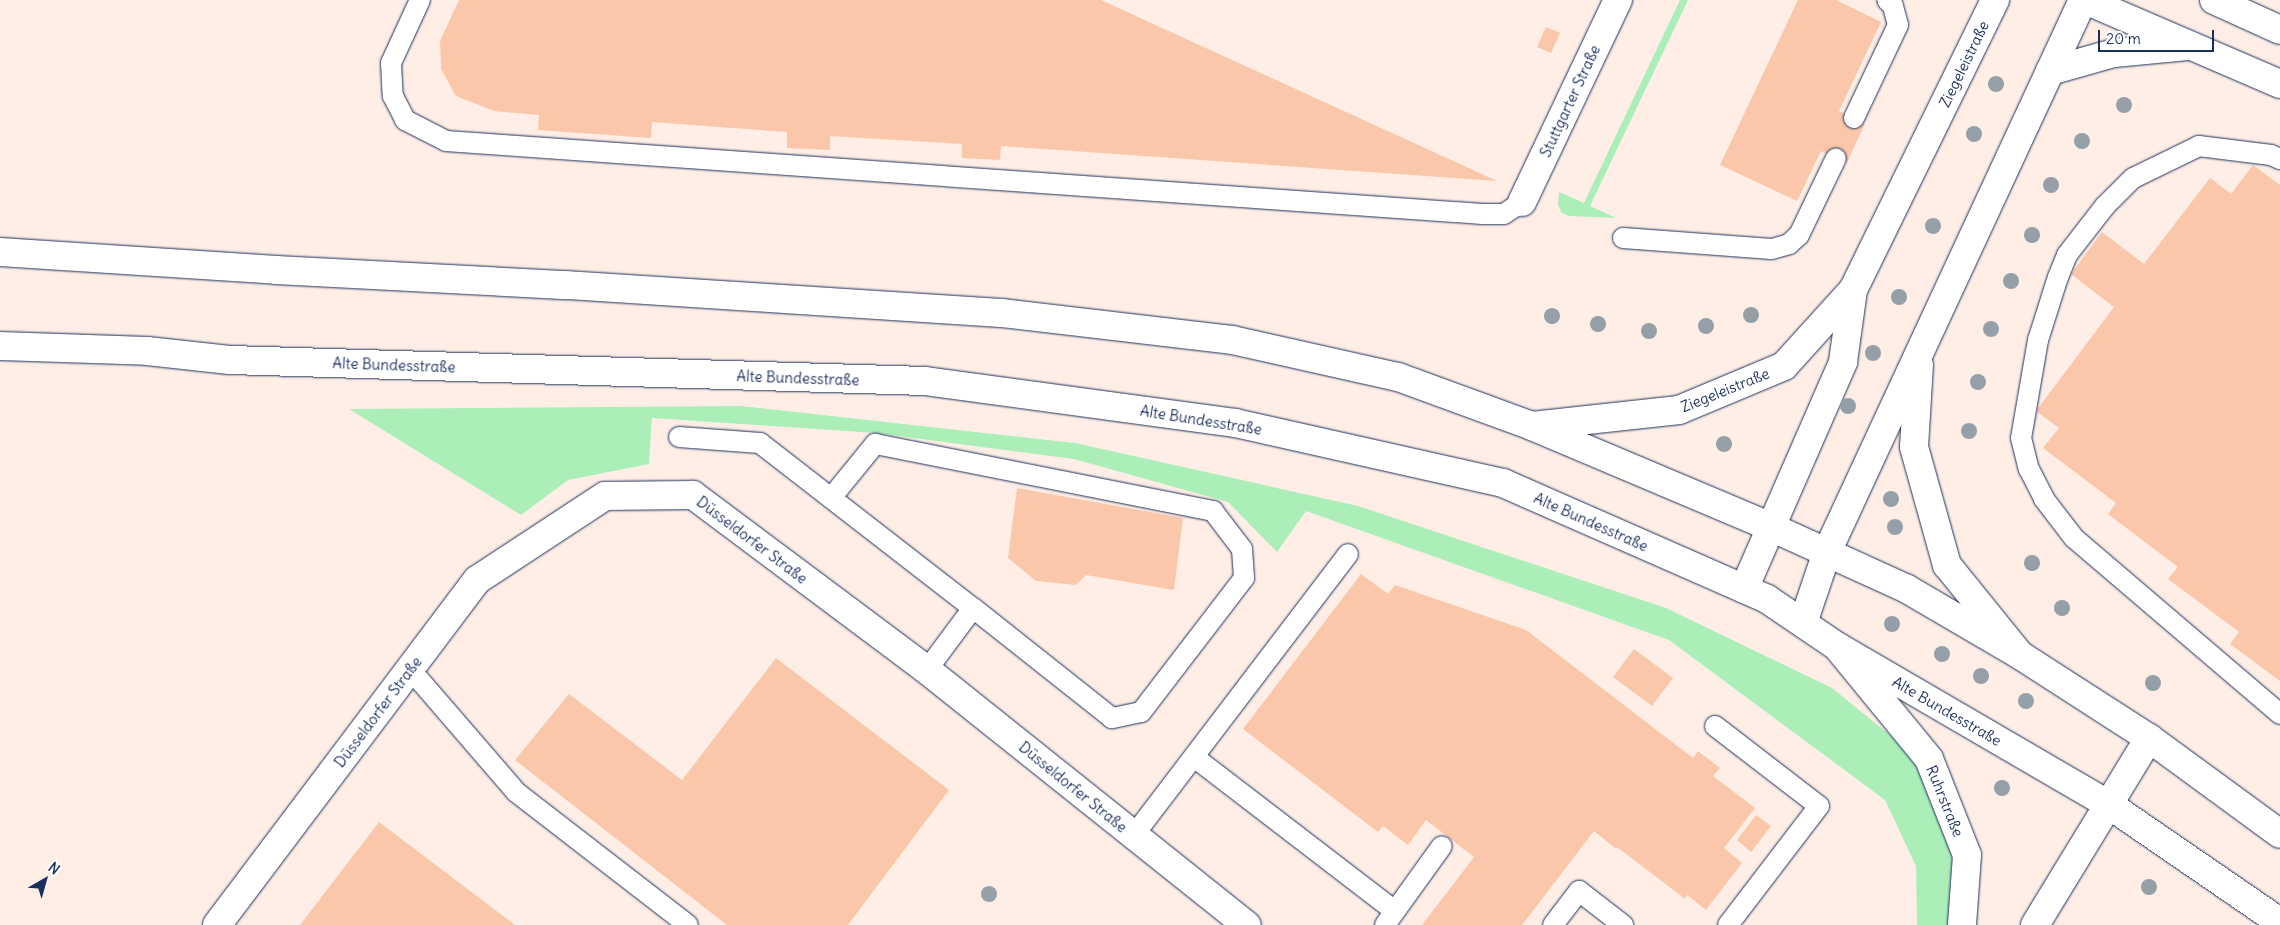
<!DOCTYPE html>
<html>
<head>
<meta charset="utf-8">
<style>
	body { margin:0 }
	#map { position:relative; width:2280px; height:925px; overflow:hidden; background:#feeee6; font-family:Delius,sans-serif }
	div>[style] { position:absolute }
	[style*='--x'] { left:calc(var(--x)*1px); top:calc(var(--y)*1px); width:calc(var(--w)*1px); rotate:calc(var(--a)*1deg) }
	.green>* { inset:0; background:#abeeb7 }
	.building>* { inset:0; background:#fac7aa }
	.roads { filter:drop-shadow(0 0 1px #1b2f5e) drop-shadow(0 0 1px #1b2f5e) }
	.lane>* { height:20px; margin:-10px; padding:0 10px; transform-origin:10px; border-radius:10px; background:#fff }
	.street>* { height:28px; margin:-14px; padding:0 14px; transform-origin:14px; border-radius:14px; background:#fff }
	.secondary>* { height:28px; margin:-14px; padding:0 14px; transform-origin:14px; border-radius:14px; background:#fff }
	.trees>* { width:16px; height:16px; margin:-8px; border-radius:50%; background:#959fa7 }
	span { translate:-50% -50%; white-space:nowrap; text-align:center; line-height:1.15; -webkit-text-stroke:4.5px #fff; paint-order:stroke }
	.street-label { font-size:15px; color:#1b2f5e }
	.north { position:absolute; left:20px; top:855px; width:50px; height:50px; -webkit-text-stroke:4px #fff; paint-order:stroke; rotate:38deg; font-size:14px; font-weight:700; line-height:20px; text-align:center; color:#1b2f5e }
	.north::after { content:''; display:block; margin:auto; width:18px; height:22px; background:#1b2f5e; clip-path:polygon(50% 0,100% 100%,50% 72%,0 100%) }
	.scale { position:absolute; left:2098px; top:30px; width:116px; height:22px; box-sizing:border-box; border:2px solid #1b2f5e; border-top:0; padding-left:6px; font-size:15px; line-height:18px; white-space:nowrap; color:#1b2f5e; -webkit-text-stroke:4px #fff; paint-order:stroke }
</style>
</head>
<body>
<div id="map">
	<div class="green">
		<div style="clip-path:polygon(1680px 0,1688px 0,1590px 206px,1616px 218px,1569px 216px,1562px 213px,1558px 205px,1559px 192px,1584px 203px)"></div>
		<div style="clip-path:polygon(741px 406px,1075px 443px,1358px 506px,1666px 608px,1832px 688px,1907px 749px,1944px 819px,1957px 885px,1949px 925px,1917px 925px,1916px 866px,1885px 800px,1669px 640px,1306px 511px,1277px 552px,1228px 502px,1074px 459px,876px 433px,652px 418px,649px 464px,568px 480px,521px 515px,349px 409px)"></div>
	</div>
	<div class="building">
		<div style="clip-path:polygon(459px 0,1101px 0,1497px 181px,1001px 146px,1000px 160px,962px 158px,962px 144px,830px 136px,830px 150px,787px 148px,787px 132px,652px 122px,651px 138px,538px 130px,539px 115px,494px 111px,456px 96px,441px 69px,440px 41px)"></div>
		<div style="clip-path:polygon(1798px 0,1836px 0,1881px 22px,1839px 111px,1865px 123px,1847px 163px,1821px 151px,1797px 201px,1720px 165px)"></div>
		<div style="clip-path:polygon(1546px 27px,1560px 33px,1551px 53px,1537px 47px)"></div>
		<div style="clip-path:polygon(2253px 165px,2280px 185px,2280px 681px,2230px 644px,2239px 632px,2168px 579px,2178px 567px,2108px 514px,2116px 503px,2043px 448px,2059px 428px,2036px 411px,2114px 307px,2071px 274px,2102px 232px,2144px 264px,2210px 178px,2231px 194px)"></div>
		<div style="clip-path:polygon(1017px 488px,1183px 518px,1174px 590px,1086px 575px,1076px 585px,1036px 581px,1008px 558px)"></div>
		<div style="clip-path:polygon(1361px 574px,1388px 594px,1395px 585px,1526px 630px,1693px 758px,1698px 751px,1720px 768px,1713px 776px,1755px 808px,1724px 848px,1742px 863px,1706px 910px,1687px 895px,1685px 899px,1617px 847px,1616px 849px,1594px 831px,1522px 925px,1422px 925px,1474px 857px,1426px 820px,1408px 845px,1383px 826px,1378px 832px,1243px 729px)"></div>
		<div style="clip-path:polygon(1634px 649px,1673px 678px,1652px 706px,1613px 677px)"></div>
		<div style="clip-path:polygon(776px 658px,949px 790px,848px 925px,727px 925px,515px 760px,569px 694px,682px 780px)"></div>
		<div style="clip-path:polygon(1756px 815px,1771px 826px,1751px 852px,1737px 840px)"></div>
		<div style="clip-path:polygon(379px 822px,515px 925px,300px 925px)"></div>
	</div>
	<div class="roads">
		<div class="lane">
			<div style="--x:420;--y:0;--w:69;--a:114.7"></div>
			<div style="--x:391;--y:63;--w:33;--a:87"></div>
			<div style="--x:393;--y:96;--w:27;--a:63"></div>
			<div style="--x:405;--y:120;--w:46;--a:27.1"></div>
			<div style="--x:446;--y:141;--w:1039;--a:4.03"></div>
			<div style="--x:1482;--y:214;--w:22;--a:0"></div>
			<div style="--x:1504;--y:214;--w:22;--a:-34"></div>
			<div style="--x:1854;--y:118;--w:103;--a:-64.7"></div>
			<div style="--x:1898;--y:25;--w:20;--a:-105"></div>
			<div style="--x:1893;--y:6;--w:8;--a:-135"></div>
			<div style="--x:2280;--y:159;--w:10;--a:-156"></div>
			<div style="--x:2271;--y:155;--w:73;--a:-172.9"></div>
			<div style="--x:2199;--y:146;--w:73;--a:154.1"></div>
			<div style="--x:2133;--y:178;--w:40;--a:135"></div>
			<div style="--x:2105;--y:206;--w:62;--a:127.8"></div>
			<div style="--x:2067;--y:255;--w:24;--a:112"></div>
			<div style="--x:2058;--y:277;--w:66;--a:107.6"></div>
			<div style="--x:2038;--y:340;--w:99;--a:99.8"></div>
			<div style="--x:2021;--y:438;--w:32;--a:76"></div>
			<div style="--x:2029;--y:469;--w:34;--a:63"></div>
			<div style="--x:2044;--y:499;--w:49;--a:52.4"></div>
			<div style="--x:2074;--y:538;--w:271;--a:40.5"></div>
			<div style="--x:1623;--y:238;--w:149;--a:4.2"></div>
			<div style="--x:1772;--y:249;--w:18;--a:-16"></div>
			<div style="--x:1789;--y:244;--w:13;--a:-42"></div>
			<div style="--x:1799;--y:235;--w:85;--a:-64.3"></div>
			<div style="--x:679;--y:437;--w:81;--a:4.2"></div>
			<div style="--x:760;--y:443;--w:269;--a:37.8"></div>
			<div style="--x:831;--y:498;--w:70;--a:-50.8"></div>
			<div style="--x:875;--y:444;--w:345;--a:11.2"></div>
			<div style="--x:1213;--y:511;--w:48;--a:52.7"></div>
			<div style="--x:1242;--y:549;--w:29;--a:86"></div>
			<div style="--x:1244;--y:578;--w:169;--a:127.5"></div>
			<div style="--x:1141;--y:712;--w:30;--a:168"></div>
			<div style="--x:1112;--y:718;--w:177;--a:-141.6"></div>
			<div style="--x:973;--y:608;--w:77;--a:126.6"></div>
			<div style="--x:410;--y:669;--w:162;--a:49.2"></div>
			<div style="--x:516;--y:792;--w:217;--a:37.7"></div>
			<div style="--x:1715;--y:726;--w:131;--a:37.6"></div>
			<div style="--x:1819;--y:806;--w:150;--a:127.4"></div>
			<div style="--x:1194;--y:757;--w:253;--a:37.5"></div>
			<div style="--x:1134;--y:835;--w:353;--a:-52.7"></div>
			<div style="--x:1385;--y:925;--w:97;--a:-54.2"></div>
			<div style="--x:1553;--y:925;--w:43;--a:-52.6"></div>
			<div style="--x:1579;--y:891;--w:56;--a:37.7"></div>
		</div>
		<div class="street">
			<div style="--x:2085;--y:0;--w:212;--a:23.3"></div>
			<div style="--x:2214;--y:0;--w:72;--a:24.4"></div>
			<div style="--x:2050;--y:71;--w:66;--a:-15.7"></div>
			<div style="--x:2114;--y:53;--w:74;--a:-5.4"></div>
			<div style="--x:1522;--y:202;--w:224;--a:-64.6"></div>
			<div style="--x:1919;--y:365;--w:82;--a:93.5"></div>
			<div style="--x:1914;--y:447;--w:123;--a:74.4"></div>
			<div style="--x:1947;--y:565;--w:114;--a:51"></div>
			<div style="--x:1532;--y:426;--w:148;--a:-6.2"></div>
			<div style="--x:1679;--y:410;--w:114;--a:-22.7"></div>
			<div style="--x:1784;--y:366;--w:103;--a:-47.8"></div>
			<div style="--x:1853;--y:290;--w:323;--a:-63.9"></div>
			<div style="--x:1744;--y:589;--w:248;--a:-66.4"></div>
			<div style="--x:1843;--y:362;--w:73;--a:-82.1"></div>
			<div style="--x:1803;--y:623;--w:75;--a:-71.3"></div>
			<div style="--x:1827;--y:552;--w:608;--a:-65.12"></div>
			<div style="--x:1839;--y:649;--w:142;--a:50.7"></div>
			<div style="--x:1929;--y:759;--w:103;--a:68.4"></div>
			<div style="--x:1967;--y:855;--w:70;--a:94.1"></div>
			<div style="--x:217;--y:925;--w:432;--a:-53"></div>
			<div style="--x:477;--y:580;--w:153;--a:-33.3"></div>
			<div style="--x:605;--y:496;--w:88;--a:-0.7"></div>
			<div style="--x:693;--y:495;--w:292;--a:36.8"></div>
			<div style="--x:927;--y:670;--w:409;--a:38.6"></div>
			<div style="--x:2035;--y:925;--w:219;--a:-58.6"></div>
		</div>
		<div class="secondary">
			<div style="--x:0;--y:252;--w:277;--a:3.7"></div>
			<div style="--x:276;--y:270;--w:291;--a:3"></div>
			<div style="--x:567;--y:285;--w:436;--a:3.7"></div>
			<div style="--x:1002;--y:313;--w:232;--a:6.7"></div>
			<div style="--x:1232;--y:340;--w:170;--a:12.6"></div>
			<div style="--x:1398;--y:377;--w:143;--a:20.1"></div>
			<div style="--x:1532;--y:426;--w:259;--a:22.9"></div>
			<div style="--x:1771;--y:527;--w:149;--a:24.5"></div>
			<div style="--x:1907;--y:589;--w:131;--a:30.3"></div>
			<div style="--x:2020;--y:655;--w:153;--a:32.8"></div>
			<div style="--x:2149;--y:738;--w:162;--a:36.2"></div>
			<div style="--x:0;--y:346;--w:147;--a:1.9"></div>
			<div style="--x:147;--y:351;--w:83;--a:6.2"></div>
			<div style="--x:230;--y:360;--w:695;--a:1.73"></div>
			<div style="--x:925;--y:381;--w:313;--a:7.7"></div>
			<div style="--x:1235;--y:423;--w:275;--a:12.6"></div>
			<div style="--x:1503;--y:483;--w:288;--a:23.7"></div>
			<div style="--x:1767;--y:599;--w:86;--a:34.1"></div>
			<div style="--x:1838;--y:647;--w:312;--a:30.2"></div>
			<div style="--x:2108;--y:804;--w:209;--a:34.5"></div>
		</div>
	</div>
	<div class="trees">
		<div style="left:1996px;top:84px"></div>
		<div style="left:2124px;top:105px"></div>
		<div style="left:1974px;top:134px"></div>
		<div style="left:2082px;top:141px"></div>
		<div style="left:2051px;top:185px"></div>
		<div style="left:1933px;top:226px"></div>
		<div style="left:2032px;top:235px"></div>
		<div style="left:2011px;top:281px"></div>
		<div style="left:1899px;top:297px"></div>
		<div style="left:1751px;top:315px"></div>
		<div style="left:1552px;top:316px"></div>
		<div style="left:1598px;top:324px"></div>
		<div style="left:1706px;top:326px"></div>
		<div style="left:1991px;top:329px"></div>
		<div style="left:1649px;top:331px"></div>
		<div style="left:1873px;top:353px"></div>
		<div style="left:1978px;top:382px"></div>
		<div style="left:1848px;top:406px"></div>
		<div style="left:1969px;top:431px"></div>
		<div style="left:1724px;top:444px"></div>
		<div style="left:1891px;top:499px"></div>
		<div style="left:1895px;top:527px"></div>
		<div style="left:2032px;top:563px"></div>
		<div style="left:2062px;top:608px"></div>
		<div style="left:1892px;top:624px"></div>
		<div style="left:1942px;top:654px"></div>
		<div style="left:1981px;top:676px"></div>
		<div style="left:2153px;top:683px"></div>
		<div style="left:2026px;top:701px"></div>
		<div style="left:2002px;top:788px"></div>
		<div style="left:2149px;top:887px"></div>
		<div style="left:989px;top:894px"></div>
	</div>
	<div class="street-label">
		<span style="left:1964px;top:64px;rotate:-64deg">Ziegeleistraße</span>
		<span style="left:1570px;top:101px;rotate:-65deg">Stuttgarter Straße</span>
		<span style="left:394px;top:365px;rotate:2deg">Alte Bundesstraße</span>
		<span style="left:798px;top:378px;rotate:2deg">Alte Bundesstraße</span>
		<span style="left:1725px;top:390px;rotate:-22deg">Ziegeleistraße</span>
		<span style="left:1201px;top:420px;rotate:9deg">Alte Bundesstraße</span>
		<span style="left:1591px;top:522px;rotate:24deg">Alte Bundesstraße</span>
		<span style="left:752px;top:540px;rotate:37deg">Düsseldorfer Straße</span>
		<span style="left:1947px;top:711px;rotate:30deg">Alte Bundesstraße</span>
		<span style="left:378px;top:712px;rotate:-53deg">Düsseldorfer Straße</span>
		<span style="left:1073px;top:787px;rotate:39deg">Düsseldorfer Straße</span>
		<span style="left:1945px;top:801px;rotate:68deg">Ruhrstraße</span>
	</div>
	<div class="north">N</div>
	<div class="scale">20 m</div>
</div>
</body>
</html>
